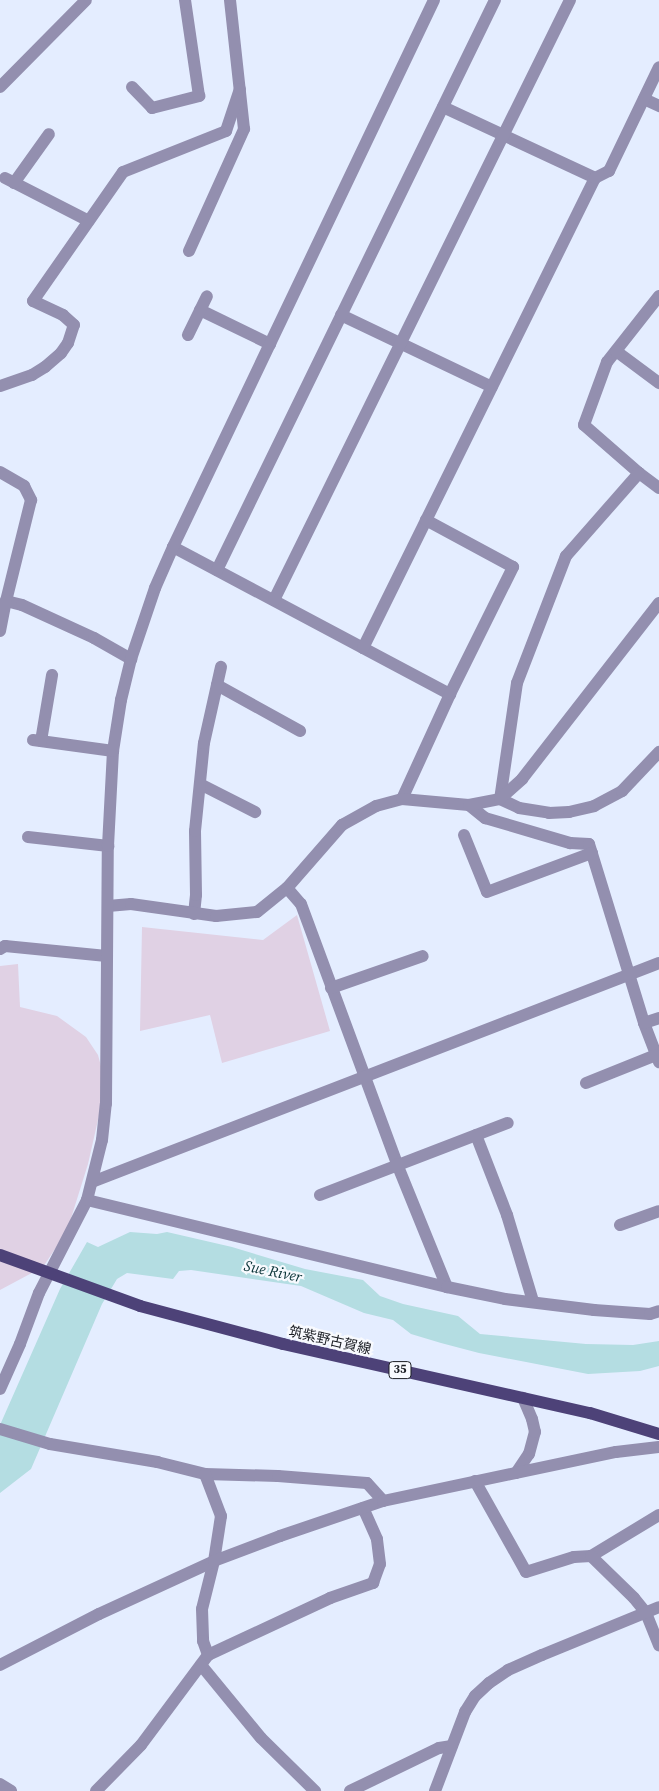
<!DOCTYPE html>
<html>
<head>
<meta charset="utf-8">
<style>
	body { margin:0 }
	#map { position:relative; width:659px; height:1791px; overflow:hidden; background:#e4edff; font-family:"Source Serif 4","Noto Sans JP",serif }
	div>[style] { position:absolute }
	[style*='--x'] { left:calc(var(--x)*1px); top:calc(var(--y)*1px); width:calc(var(--w)*1px); rotate:calc(var(--a)*1deg) }
	.green>* { inset:0; background:#e0d1e4 }
	.water>* { inset:0; background:#b4dde2 }
	.minor>* { height:12px; margin:-6px; padding:0 6px; transform-origin:6px; border-radius:6px; background:#938faf }
	.tertiary>* { height:12px; margin:-6px; padding:0 6px; transform-origin:6px; border-radius:6px; background:#938faf }
	.primary>* { height:12px; margin:-6px; padding:0 6px; transform-origin:6px; border-radius:6px; background:#4d4278 }
	.primary-bridge>* { height:12px; margin:-6px; padding:0 6px; transform-origin:6px; border-radius:6px; background:#4d4278 }
	span { translate:-50% -50%; white-space:nowrap; text-align:center; line-height:1.15; -webkit-text-stroke:4.5px #f8fafe; paint-order:stroke }
	.shield-label span { padding:1px 4px; background:#f8fafe; border:1px solid; border-radius:4px; -webkit-text-stroke-width:0 }
	.shield-label { font-size:12px; color:#1a1d23; font-weight:700 }
	.street-label { font-size:14px; color:#1a1d23 }
	.water-label { font-size:15px; color:#073135; font-style:italic }
</style>
</head>
<body>
<div id="map">
	<div class="green">
		<div style="clip-path:polygon(297px 915px,330px 1031px,222px 1063px,210px 1015px,140px 1031px,142px 927px,263px 940px)"></div>
		<div style="clip-path:polygon(18px 964px,20px 1007px,57px 1016px,86px 1037px,98px 1055px,102px 1070px,100px 1111px,88px 1164px,67px 1231px,43px 1267px,0 1290px,0 966px)"></div>
	</div>
	<div class="water">
		<div style="clip-path:polygon(130px 1232px,157px 1234px,167px 1232px,232px 1247px,305px 1269px,363px 1280px,380px 1296px,403px 1304px,458px 1316px,480px 1334px,586px 1344px,633px 1345px,659px 1341px,659px 1366px,640px 1371px,588px 1374px,479px 1353px,441px 1343px,411px 1334px,393px 1320px,364px 1313px,301px 1286px,191px 1270px,179px 1271px,173px 1279px,127px 1273px,117px 1279px,102px 1304px,31px 1469px,0 1493px,0 1425px,60px 1289px,87px 1242px,98px 1247px)"></div>
	</div>
	<div class="minor">
		<div style="--x:132;--y:87;--w:29;--a:46"></div>
		<div style="--x:152;--y:108;--w:49;--a:-14.3"></div>
		<div style="--x:199;--y:96;--w:97;--a:-98.3"></div>
		<div style="--x:644;--y:99;--w:17;--a:25"></div>
		<div style="--x:443;--y:107;--w:168;--a:25"></div>
		<div style="--x:5;--y:178;--w:94;--a:27.1"></div>
		<div style="--x:14;--y:183;--w:60;--a:-54.5"></div>
		<div style="--x:189;--y:251;--w:134;--a:-65.7"></div>
		<div style="--x:244;--y:129;--w:130;--a:-96.2"></div>
		<div style="--x:659;--y:296;--w:84;--a:128.2"></div>
		<div style="--x:607;--y:362;--w:67;--a:110.1"></div>
		<div style="--x:584;--y:425;--w:73;--a:41.1"></div>
		<div style="--x:639;--y:473;--w:25;--a:37"></div>
		<div style="--x:200;--y:310;--w:78;--a:25.9"></div>
		<div style="--x:341;--y:315;--w:167;--a:25.5"></div>
		<div style="--x:188;--y:335;--w:43;--a:-64"></div>
		<div style="--x:616;--y:351;--w:54;--a:36.7"></div>
		<div style="--x:0;--y:386;--w:34;--a:-19"></div>
		<div style="--x:32;--y:375;--w:15;--a:-32"></div>
		<div style="--x:45;--y:367;--w:21;--a:-41"></div>
		<div style="--x:61;--y:353;--w:12;--a:-55"></div>
		<div style="--x:68;--y:343;--w:19;--a:-72"></div>
		<div style="--x:74;--y:325;--w:15;--a:-138"></div>
		<div style="--x:63;--y:315;--w:33;--a:-155"></div>
		<div style="--x:33;--y:301;--w:157;--a:-55.1"></div>
		<div style="--x:123;--y:172;--w:111;--a:-21.7"></div>
		<div style="--x:226;--y:131;--w:44;--a:-71.6"></div>
		<div style="--x:0;--y:472;--w:28;--a:30"></div>
		<div style="--x:24;--y:486;--w:16;--a:63"></div>
		<div style="--x:31;--y:500;--w:104;--a:103.9"></div>
		<div style="--x:6;--y:601;--w:16;--a:14"></div>
		<div style="--x:22;--y:605;--w:79;--a:24.6"></div>
		<div style="--x:94;--y:638;--w:43;--a:29.6"></div>
		<div style="--x:639;--y:473;--w:111;--a:131.3"></div>
		<div style="--x:566;--y:556;--w:136;--a:111.1"></div>
		<div style="--x:517;--y:683;--w:117;--a:98.3"></div>
		<div style="--x:500;--y:799;--w:21;--a:25"></div>
		<div style="--x:519;--y:808;--w:30;--a:9"></div>
		<div style="--x:549;--y:813;--w:20;--a:-3"></div>
		<div style="--x:569;--y:812;--w:26;--a:-13"></div>
		<div style="--x:594;--y:806;--w:32;--a:-28"></div>
		<div style="--x:622;--y:791;--w:54;--a:-46.5"></div>
		<div style="--x:173;--y:547;--w:314;--a:28"></div>
		<div style="--x:217;--y:570;--w:634;--a:-64"></div>
		<div style="--x:274;--y:600;--w:669;--a:-63.74"></div>
		<div style="--x:0;--y:631;--w:31;--a:-79"></div>
		<div style="--x:363;--y:648;--w:524;--a:-63.73"></div>
		<div style="--x:595;--y:178;--w:16;--a:-27"></div>
		<div style="--x:609;--y:171;--w:115;--a:-64.3"></div>
		<div style="--x:217;--y:685;--w:95;--a:29"></div>
		<div style="--x:33;--y:740;--w:81;--a:7.8"></div>
		<div style="--x:41;--y:741;--w:67;--a:-80.5"></div>
		<div style="--x:200;--y:784;--w:62;--a:27"></div>
		<div style="--x:402;--y:799;--w:115;--a:-65.4"></div>
		<div style="--x:450;--y:694;--w:142;--a:-63.6"></div>
		<div style="--x:513;--y:567;--w:99;--a:-151.6"></div>
		<div style="--x:469;--y:805;--w:21;--a:39"></div>
		<div style="--x:485;--y:818;--w:89;--a:16.4"></div>
		<div style="--x:570;--y:843;--w:19;--a:3"></div>
		<div style="--x:589;--y:844;--w:187;--a:72.9"></div>
		<div style="--x:644;--y:1023;--w:42;--a:69"></div>
		<div style="--x:464;--y:835;--w:61;--a:68"></div>
		<div style="--x:487;--y:892;--w:112;--a:-20.4"></div>
		<div style="--x:28;--y:837;--w:81;--a:6.4"></div>
		<div style="--x:287;--y:888;--w:21;--a:49"></div>
		<div style="--x:301;--y:904;--w:277;--a:69.7"></div>
		<div style="--x:397;--y:1164;--w:133;--a:67.9"></div>
		<div style="--x:194;--y:914;--w:19;--a:-84"></div>
		<div style="--x:196;--y:895;--w:64;--a:-90.9"></div>
		<div style="--x:195;--y:831;--w:88;--a:-84.2"></div>
		<div style="--x:204;--y:743;--w:78;--a:-77.4"></div>
		<div style="--x:0;--y:949;--w:6;--a:-31"></div>
		<div style="--x:5;--y:946;--w:102;--a:5.6"></div>
		<div style="--x:331;--y:988;--w:97;--a:-19.2"></div>
		<div style="--x:644;--y:1023;--w:16;--a:-18"></div>
		<div style="--x:586;--y:1083;--w:75;--a:-21.8"></div>
		<div style="--x:476;--y:1135;--w:86;--a:68.8"></div>
		<div style="--x:507;--y:1215;--w:90;--a:73.2"></div>
		<div style="--x:92;--y:1182;--w:608;--a:-21.12"></div>
		<div style="--x:320;--y:1195;--w:201;--a:-21"></div>
		<div style="--x:87;--y:1200;--w:370;--a:13.6"></div>
		<div style="--x:447;--y:1287;--w:59;--a:11.7"></div>
		<div style="--x:505;--y:1299;--w:90;--a:7"></div>
		<div style="--x:594;--y:1310;--w:56;--a:4.1"></div>
		<div style="--x:650;--y:1314;--w:9;--a:-18"></div>
		<div style="--x:620;--y:1225;--w:41;--a:-19.7"></div>
		<div style="--x:0;--y:1429;--w:52;--a:16.7"></div>
		<div style="--x:50;--y:1444;--w:109;--a:9.5"></div>
		<div style="--x:157;--y:1462;--w:49;--a:14"></div>
		<div style="--x:205;--y:1474;--w:73;--a:1.6"></div>
		<div style="--x:278;--y:1476;--w:89;--a:4.5"></div>
		<div style="--x:367;--y:1483;--w:24;--a:48"></div>
		<div style="--x:205;--y:1474;--w:45;--a:69.1"></div>
		<div style="--x:221;--y:1516;--w:46;--a:98.8"></div>
		<div style="--x:214;--y:1561;--w:49;--a:104"></div>
		<div style="--x:202;--y:1609;--w:32;--a:88"></div>
		<div style="--x:203;--y:1641;--w:15;--a:70"></div>
		<div style="--x:475;--y:1481;--w:104;--a:60.7"></div>
		<div style="--x:526;--y:1572;--w:50;--a:-17.4"></div>
		<div style="--x:574;--y:1557;--w:17;--a:-3"></div>
		<div style="--x:659;--y:1515;--w:79;--a:148.9"></div>
		<div style="--x:591;--y:1556;--w:60;--a:44.3"></div>
		<div style="--x:634;--y:1598;--w:19;--a:51"></div>
		<div style="--x:646;--y:1613;--w:35;--a:68"></div>
		<div style="--x:201;--y:1665;--w:94;--a:50.6"></div>
		<div style="--x:261;--y:1738;--w:76;--a:44.5"></div>
		<div style="--x:0;--y:1784;--w:13;--a:32"></div>
		<div style="--x:96;--y:1791;--w:64;--a:-45.6"></div>
		<div style="--x:141;--y:1745;--w:112;--a:-53.3"></div>
		<div style="--x:208;--y:1655;--w:135;--a:-25"></div>
		<div style="--x:330;--y:1598;--w:46;--a:-19.2"></div>
		<div style="--x:373;--y:1583;--w:20;--a:-70"></div>
		<div style="--x:380;--y:1564;--w:25;--a:-97"></div>
		<div style="--x:377;--y:1539;--w:34;--a:-114"></div>
		<div style="--x:350;--y:1791;--w:99;--a:-25.8"></div>
		<div style="--x:439;--y:1748;--w:13;--a:-9"></div>
		<div style="--x:435;--y:1791;--w:85;--a:-69.2"></div>
		<div style="--x:465;--y:1712;--w:19;--a:-58"></div>
		<div style="--x:475;--y:1696;--w:19;--a:-43"></div>
		<div style="--x:489;--y:1683;--w:23;--a:-34"></div>
		<div style="--x:508;--y:1670;--w:37;--a:-24"></div>
		<div style="--x:542;--y:1655;--w:126;--a:-22.3"></div>
	</div>
	<div class="tertiary">
		<div style="--x:0;--y:87;--w:122;--a:-45.3"></div>
		<div style="--x:108;--y:906;--w:23;--a:-5"></div>
		<div style="--x:131;--y:904;--w:86;--a:8"></div>
		<div style="--x:216;--y:916;--w:41;--a:-5.6"></div>
		<div style="--x:257;--y:912;--w:38;--a:-39"></div>
		<div style="--x:287;--y:888;--w:84;--a:-48.9"></div>
		<div style="--x:342;--y:825;--w:39;--a:-29"></div>
		<div style="--x:376;--y:806;--w:27;--a:-15"></div>
		<div style="--x:402;--y:799;--w:67;--a:5.1"></div>
		<div style="--x:469;--y:805;--w:32;--a:-11"></div>
		<div style="--x:500;--y:799;--w:30;--a:-42"></div>
		<div style="--x:522;--y:779;--w:223;--a:-52.1"></div>
		<div style="--x:0;--y:1389;--w:49;--a:-66"></div>
		<div style="--x:20;--y:1344;--w:54;--a:-69.6"></div>
		<div style="--x:39;--y:1293;--w:105;--a:-62.7"></div>
		<div style="--x:87;--y:1200;--w:62;--a:-76"></div>
		<div style="--x:102;--y:1140;--w:36;--a:-84"></div>
		<div style="--x:106;--y:1104;--w:258;--a:-89.6"></div>
		<div style="--x:108;--y:846;--w:95;--a:-87"></div>
		<div style="--x:113;--y:751;--w:52;--a:-81.1"></div>
		<div style="--x:121;--y:700;--w:42;--a:-76.3"></div>
		<div style="--x:131;--y:659;--w:75;--a:-71.3"></div>
		<div style="--x:155;--y:588;--w:45;--a:-66.3"></div>
		<div style="--x:173;--y:547;--w:606;--a:-64.49"></div>
		<div style="--x:516;--y:1473;--w:23;--a:-56"></div>
		<div style="--x:529;--y:1454;--w:23;--a:-75"></div>
		<div style="--x:535;--y:1432;--w:13;--a:-103"></div>
		<div style="--x:532;--y:1419;--w:23;--a:-113"></div>
		<div style="--x:0;--y:1665;--w:111;--a:-27.3"></div>
		<div style="--x:99;--y:1614;--w:127;--a:-24.7"></div>
		<div style="--x:214;--y:1561;--w:71;--a:-20.7"></div>
		<div style="--x:280;--y:1536;--w:109;--a:-18.8"></div>
		<div style="--x:383;--y:1501;--w:238;--a:-11.9"></div>
		<div style="--x:616;--y:1452;--w:43;--a:-6.6"></div>
	</div>
	<div class="primary">
		<div style="--x:140;--y:1306;--w:148;--a:14.9"></div>
		<div style="--x:283;--y:1344;--w:315;--a:12.7"></div>
		<div style="--x:590;--y:1413;--w:72;--a:16.9"></div>
	</div>
	<div class="primary-bridge">
		<div style="--x:0;--y:1255;--w:149;--a:20"></div>
	</div>
	<div class="shield-label">
		<span style="left:400px;top:1370px">35</span>
	</div>
	<div class="street-label">
		<span style="left:330px;top:1340px;rotate:13deg">筑紫野古賀線</span>
	</div>
	<div class="water-label">
		<span style="left:273px;top:1271px;rotate:12deg">Sue River</span>
	</div>
</div>
</body>
</html>
